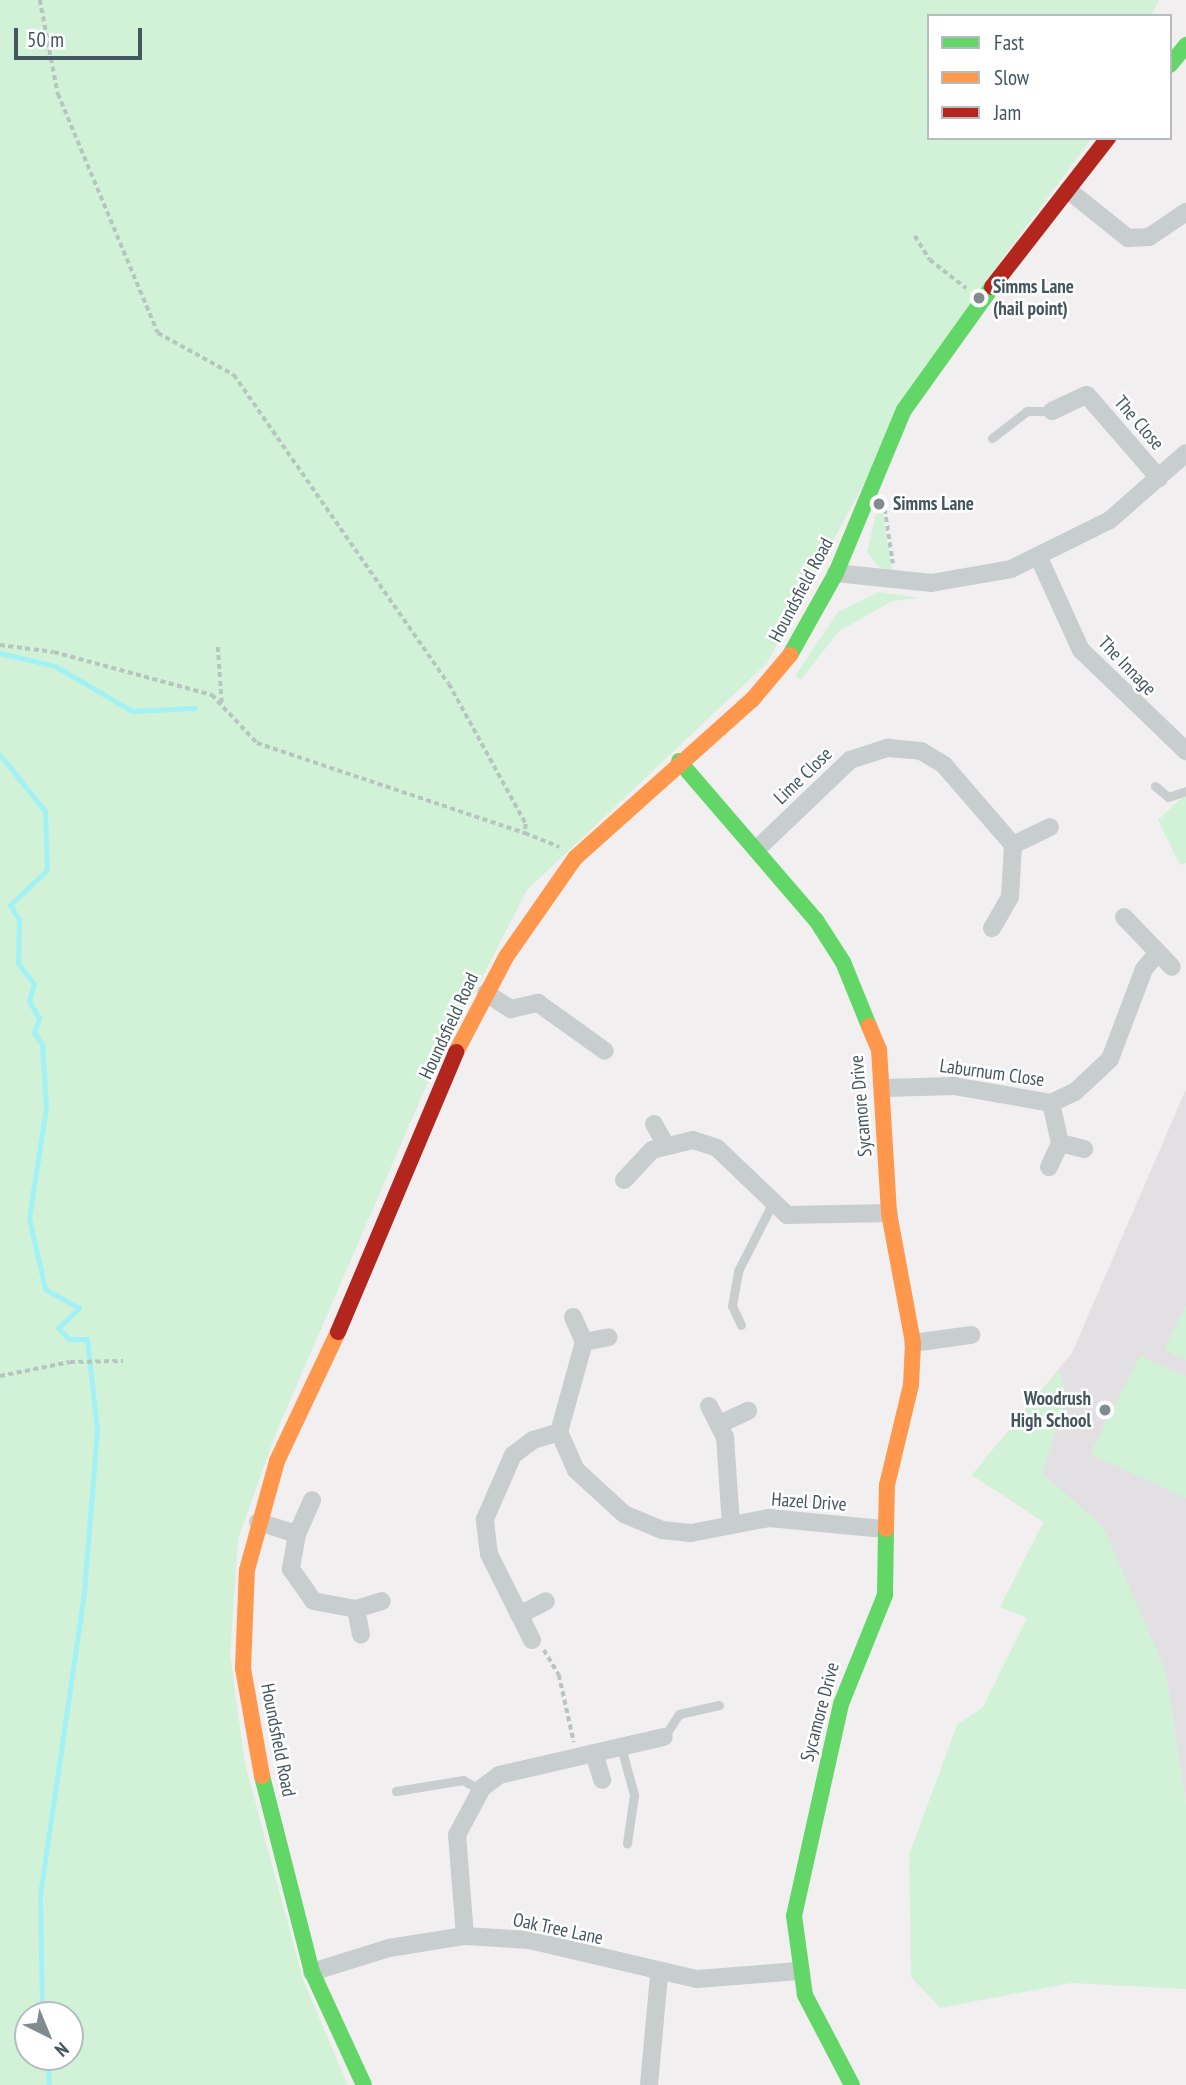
<!DOCTYPE html>
<html>
<head>
<meta charset="utf-8">
<style>
	body { margin:0 }
	#map { position:relative; width:1186px; height:2085px; overflow:hidden; background:#f1eff0; font-family:"PT Sans Narrow",sans-serif }
	div>[style] { position:absolute }
	[style*='--x'] { left:calc(var(--x)*1px); top:calc(var(--y)*1px); width:calc(var(--w)*1px); rotate:calc(var(--a)*1deg) }
	.education>* { inset:0; background:#e2e0e2 }
	.green>* { inset:0; background:#d2f2d8 }
	.stream>* { height:5px; margin:-2.5px; padding:0 2.5px; transform-origin:2.5px; border-radius:2.5px; background:#a2f1f4 }
	.path>* { height:3.5px; margin-top:-1.75px; transform-origin:0; background:repeating-linear-gradient(90deg,#b6c5be 0 5px,transparent 0 8.5px) }
	.lane>* { height:9px; margin:-4.5px; padding:0 4.5px; transform-origin:4.5px; border-radius:4.5px; background:#c8cdce }
	.street>* { height:18px; margin:-9px; padding:0 9px; transform-origin:9px; border-radius:9px; background:#c8cdce }
	.fast>* { height:16px; margin:-8px; padding:0 8px; transform-origin:8px; border-radius:8px; background:#63d668 }
	.slow>* { height:16px; margin:-8px; padding:0 8px; transform-origin:8px; border-radius:8px; background:#ff974d }
	.jam>* { height:16px; margin:-8px; padding:0 8px; transform-origin:8px; border-radius:8px; background:#b3261e }
	.dots>* { width:19px; height:19px; translate:-50% -50%; box-sizing:border-box; border:4px solid #fff; border-radius:50% }
	span { translate:-50% -50%; white-space:nowrap; text-align:center; line-height:1.15; -webkit-text-stroke:5px #fff; paint-order:stroke }
	.poi-label { font-size:19px; color:#45575e; font-weight:700 }
	.left { translate:0 -50%; text-align:left }
	.right { translate:-100% -50%; text-align:right }
	.street-label { font-size:19px; color:#45575e }
	.legend { position:absolute; left:927px; top:14px; width:245px; height:126px; box-sizing:border-box; background:#fff; border:2px solid #b5bcbf; margin:0; padding:9px 12px; list-style:none; font-size:21px; color:#45575e }
	.legend li { display:flex; align-items:center; gap:14px; height:35px }
	.legend b { width:35px; border:2px solid #b5bcbf }
	.north { position:absolute; left:14px; top:2001px; width:70px; height:70px; box-sizing:border-box; background:#fff; border:2px solid #b5bcbf; border-radius:50%; rotate:137deg; font-size:19px; font-weight:700; line-height:28px; text-align:center; color:#45575e }
	.north::after { content:''; display:block; margin:auto; width:24px; height:32px; background:#818c91; clip-path:polygon(50% 0,100% 100%,50% 72%,0 100%) }
	.scale { position:absolute; left:14px; top:28px; width:128px; height:32px; box-sizing:border-box; border:4px solid #45575e; border-top:0; padding-left:9px; font-size:21px; line-height:24px; white-space:nowrap; color:#45575e; -webkit-text-stroke:5px #fff; paint-order:stroke }
</style>
</head>
<body>
<div id="map">
	<div class="education">
		<div style="clip-path:polygon(1186px 1089px,1186px 1804px,1165px 1669px,1000px 1607px,1044px 1522px,972px 1475px,1072px 1353px)"></div>
	</div>
	<div class="green">
		<div style="clip-path:polygon(evenodd,0 0,1159px 0,1151px 16px,929px 16px,929px 138px,1092px 138px,1003px 258px,875px 463px,767px 663px,527px 890px,424px 1091px,276px 1433px,238px 1539px,230px 1655px,245px 1763px,303px 1980px,348px 2085px,0 2085px,0 0,28px 2015px,70px 2015px,70px 2057px,28px 2057px,28px 2015px)"></div>
		<div style="clip-path:polygon(880px 496px,892px 570px,878px 567px,867px 552px)"></div>
		<div style="clip-path:polygon(879px 592px,921px 598px,892px 601px,838px 632px,801px 680px,795px 676px,838px 612px)"></div>
		<div style="clip-path:polygon(1186px 794px,1186px 863px,1180px 865px,1158px 820px)"></div>
		<div style="clip-path:polygon(1186px 1305px,1186px 1360px,1164px 1350px)"></div>
		<div style="clip-path:polygon(1140px 1356px,1186px 1376px,1186px 1498px,1090px 1454px)"></div>
		<div style="clip-path:polygon(1059px 1370px,1067px 1397px,1042px 1473px,1103px 1527px,1165px 1669px,1186px 1804px,1186px 1989px,1071px 1983px,940px 2008px,911px 1977px,909px 1855px,957px 1725px,983px 1707px,1027px 1618px,1000px 1607px,1044px 1522px,972px 1475px)"></div>
	</div>
	<div class="stream">
		<div style="--x:0;--y:653;--w:57;--a:13.3"></div>
		<div style="--x:55;--y:666;--w:89;--a:30.3"></div>
		<div style="--x:132;--y:711;--w:63;--a:-2.7"></div>
		<div style="--x:0;--y:755;--w:72;--a:51.2"></div>
		<div style="--x:45;--y:811;--w:59;--a:88.1"></div>
		<div style="--x:47;--y:870;--w:51;--a:136.6"></div>
		<div style="--x:10;--y:905;--w:17;--a:57"></div>
		<div style="--x:19;--y:919;--w:44;--a:91.3"></div>
		<div style="--x:18;--y:963;--w:26;--a:53"></div>
		<div style="--x:34;--y:984;--w:18;--a:106"></div>
		<div style="--x:29;--y:1001;--w:20;--a:60"></div>
		<div style="--x:39;--y:1018;--w:16;--a:108"></div>
		<div style="--x:34;--y:1033;--w:14;--a:54"></div>
		<div style="--x:42;--y:1044;--w:64;--a:86.4"></div>
		<div style="--x:46;--y:1108;--w:111;--a:98.8"></div>
		<div style="--x:29;--y:1218;--w:73;--a:77.3"></div>
		<div style="--x:45;--y:1289;--w:39;--a:29"></div>
		<div style="--x:79;--y:1308;--w:29;--a:136"></div>
		<div style="--x:58;--y:1328;--w:16;--a:45"></div>
		<div style="--x:69;--y:1339;--w:18;--a:0"></div>
		<div style="--x:87;--y:1339;--w:92;--a:83.7"></div>
		<div style="--x:97;--y:1430;--w:164;--a:94.6"></div>
		<div style="--x:84;--y:1593;--w:306;--a:98.3"></div>
		<div style="--x:40;--y:1896;--w:119;--a:89"></div>
		<div style="--x:47;--y:2057;--w:28;--a:86"></div>
	</div>
	<div class="path">
		<div style="--x:40;--y:0;--w:96;--a:79.2"></div>
		<div style="--x:58;--y:94;--w:259;--a:67.3"></div>
		<div style="--x:158;--y:333;--w:87;--a:28.9"></div>
		<div style="--x:234;--y:375;--w:376;--a:55.2"></div>
		<div style="--x:449;--y:684;--w:160;--a:61.2"></div>
		<div style="--x:526;--y:824;--w:9;--a:96"></div>
		<div style="--x:525;--y:833;--w:37;--a:22"></div>
		<div style="--x:915;--y:236;--w:28;--a:58"></div>
		<div style="--x:930;--y:260;--w:46;--a:37.9"></div>
		<div style="--x:885;--y:509;--w:55;--a:81.6"></div>
		<div style="--x:0;--y:645;--w:54;--a:7.4"></div>
		<div style="--x:54;--y:652;--w:164;--a:15.2"></div>
		<div style="--x:212;--y:695;--w:66;--a:46.8"></div>
		<div style="--x:257;--y:743;--w:283;--a:18.6"></div>
		<div style="--x:218;--y:647;--w:56;--a:85.9"></div>
		<div style="--x:0;--y:1376;--w:71;--a:-11.3"></div>
		<div style="--x:70;--y:1362;--w:53;--a:-1.1"></div>
		<div style="--x:544;--y:1650;--w:29;--a:59"></div>
		<div style="--x:559;--y:1675;--w:69;--a:77.4"></div>
	</div>
	<div class="lane">
		<div style="--x:992;--y:438;--w:44;--a:-37.6"></div>
		<div style="--x:1027;--y:411;--w:25;--a:0"></div>
		<div style="--x:1155;--y:786;--w:17;--a:40"></div>
		<div style="--x:1168;--y:797;--w:19;--a:-18"></div>
		<div style="--x:741;--y:1325;--w:21;--a:-115"></div>
		<div style="--x:732;--y:1306;--w:36;--a:-80"></div>
		<div style="--x:738;--y:1271;--w:75;--a:-63.1"></div>
		<div style="--x:664;--y:1737;--w:27;--a:-57"></div>
		<div style="--x:679;--y:1714;--w:41;--a:-12.7"></div>
		<div style="--x:621;--y:1747;--w:50;--a:74.8"></div>
		<div style="--x:634;--y:1795;--w:49;--a:98.3"></div>
		<div style="--x:396;--y:1791;--w:68;--a:-9.3"></div>
		<div style="--x:463;--y:1780;--w:20;--a:30"></div>
	</div>
	<div class="street">
		<div style="--x:1068;--y:190;--w:77;--a:38.7"></div>
		<div style="--x:1128;--y:238;--w:21;--a:-3"></div>
		<div style="--x:1149;--y:237;--w:45;--a:-34"></div>
		<div style="--x:1052;--y:411;--w:38;--a:-25"></div>
		<div style="--x:1087;--y:395;--w:110;--a:49.1"></div>
		<div style="--x:1039;--y:558;--w:101;--a:65.5"></div>
		<div style="--x:1081;--y:650;--w:146;--a:43.9"></div>
		<div style="--x:836;--y:573;--w:96;--a:6"></div>
		<div style="--x:931;--y:583;--w:81;--a:-9.9"></div>
		<div style="--x:1011;--y:569;--w:110;--a:-26.3"></div>
		<div style="--x:1110;--y:520;--w:101;--a:-41.4"></div>
		<div style="--x:1013;--y:845;--w:41;--a:-25.9"></div>
		<div style="--x:757;--y:849;--w:129;--a:-43.7"></div>
		<div style="--x:850;--y:760;--w:40;--a:-18"></div>
		<div style="--x:888;--y:748;--w:33;--a:5"></div>
		<div style="--x:921;--y:751;--w:27;--a:31"></div>
		<div style="--x:944;--y:765;--w:106;--a:49.2"></div>
		<div style="--x:1013;--y:845;--w:52;--a:93.3"></div>
		<div style="--x:1010;--y:897;--w:36;--a:120"></div>
		<div style="--x:1124;--y:917;--w:69;--a:46.2"></div>
		<div style="--x:486;--y:993;--w:30;--a:33"></div>
		<div style="--x:511;--y:1009;--w:28;--a:-13"></div>
		<div style="--x:538;--y:1003;--w:82;--a:35.6"></div>
		<div style="--x:884;--y:1088;--w:70;--a:-1.6"></div>
		<div style="--x:954;--y:1086;--w:98;--a:9.9"></div>
		<div style="--x:1051;--y:1103;--w:26;--a:-25"></div>
		<div style="--x:1075;--y:1092;--w:48;--a:-43.3"></div>
		<div style="--x:1110;--y:1059;--w:96;--a:-69.3"></div>
		<div style="--x:1144;--y:969;--w:17;--a:-50"></div>
		<div style="--x:654;--y:1124;--w:23;--a:61"></div>
		<div style="--x:1060;--y:1143;--w:25;--a:14"></div>
		<div style="--x:1049;--y:1167;--w:26;--a:-65"></div>
		<div style="--x:1060;--y:1143;--w:41;--a:-102.7"></div>
		<div style="--x:624;--y:1180;--w:41;--a:-47"></div>
		<div style="--x:652;--y:1150;--w:42;--a:-13.7"></div>
		<div style="--x:693;--y:1140;--w:25;--a:18"></div>
		<div style="--x:717;--y:1148;--w:97;--a:43.7"></div>
		<div style="--x:787;--y:1215;--w:102;--a:-1.1"></div>
		<div style="--x:573;--y:1317;--w:27;--a:66"></div>
		<div style="--x:584;--y:1342;--w:93;--a:105.5"></div>
		<div style="--x:559;--y:1432;--w:42;--a:65.9"></div>
		<div style="--x:576;--y:1470;--w:65;--a:42.5"></div>
		<div style="--x:624;--y:1514;--w:41;--a:22.8"></div>
		<div style="--x:662;--y:1530;--w:29;--a:6"></div>
		<div style="--x:691;--y:1533;--w:79;--a:-10.9"></div>
		<div style="--x:769;--y:1518;--w:116;--a:5.5"></div>
		<div style="--x:584;--y:1342;--w:25;--a:-11"></div>
		<div style="--x:913;--y:1343;--w:59;--a:-7.9"></div>
		<div style="--x:709;--y:1406;--w:35;--a:63"></div>
		<div style="--x:725;--y:1437;--w:87;--a:86.1"></div>
		<div style="--x:722;--y:1423;--w:29;--a:-25"></div>
		<div style="--x:258;--y:1522;--w:41;--a:17.1"></div>
		<div style="--x:297;--y:1534;--w:36;--a:100"></div>
		<div style="--x:291;--y:1569;--w:39;--a:55"></div>
		<div style="--x:313;--y:1601;--w:44;--a:10.5"></div>
		<div style="--x:356;--y:1609;--w:27;--a:-17"></div>
		<div style="--x:297;--y:1534;--w:37;--a:-66"></div>
		<div style="--x:356;--y:1609;--w:26;--a:79"></div>
		<div style="--x:519;--y:1615;--w:30;--a:-27"></div>
		<div style="--x:532;--y:1640;--w:96;--a:-116.6"></div>
		<div style="--x:489;--y:1554;--w:35;--a:-97"></div>
		<div style="--x:485;--y:1519;--w:70;--a:-66.4"></div>
		<div style="--x:513;--y:1455;--w:25;--a:-37"></div>
		<div style="--x:533;--y:1440;--w:27;--a:-17"></div>
		<div style="--x:594;--y:1753;--w:28;--a:73"></div>
		<div style="--x:465;--y:1936;--w:101;--a:-94.5"></div>
		<div style="--x:457;--y:1835;--w:53;--a:-62"></div>
		<div style="--x:482;--y:1788;--w:21;--a:-37"></div>
		<div style="--x:499;--y:1775;--w:169;--a:-13"></div>
		<div style="--x:312;--y:1972;--w:81;--a:-17.3"></div>
		<div style="--x:389;--y:1948;--w:77;--a:-9"></div>
		<div style="--x:465;--y:1936;--w:64;--a:3.6"></div>
		<div style="--x:529;--y:1940;--w:172;--a:13.1"></div>
		<div style="--x:697;--y:1979;--w:101;--a:-4.5"></div>
		<div style="--x:649;--y:2085;--w:110;--a:-84.8"></div>
	</div>
	<div class="fast">
		<div style="--x:1170;--y:65;--w:26;--a:-51"></div>
		<div style="--x:790;--y:655;--w:94;--a:-60.7"></div>
		<div style="--x:836;--y:573;--w:177;--a:-67.4"></div>
		<div style="--x:904;--y:410;--w:151;--a:-54.4"></div>
		<div style="--x:679;--y:761;--w:210;--a:49.3"></div>
		<div style="--x:816;--y:920;--w:50;--a:57.3"></div>
		<div style="--x:843;--y:962;--w:69;--a:67.9"></div>
		<div style="--x:262;--y:1776;--w:202;--a:75.7"></div>
		<div style="--x:312;--y:1972;--w:124;--a:65.3"></div>
		<div style="--x:852;--y:2085;--w:102;--a:-117.6"></div>
		<div style="--x:805;--y:1995;--w:80;--a:-97.9"></div>
		<div style="--x:794;--y:1916;--w:217;--a:-77.5"></div>
		<div style="--x:841;--y:1704;--w:118;--a:-68"></div>
		<div style="--x:885;--y:1595;--w:66;--a:-89.1"></div>
	</div>
	<div class="slow">
		<div style="--x:869;--y:1026;--w:25;--a:67"></div>
		<div style="--x:879;--y:1049;--w:164;--a:86.5"></div>
		<div style="--x:889;--y:1213;--w:132;--a:79.5"></div>
		<div style="--x:913;--y:1343;--w:42;--a:92.7"></div>
		<div style="--x:911;--y:1385;--w:103;--a:103.5"></div>
		<div style="--x:887;--y:1485;--w:44;--a:91.3"></div>
		<div style="--x:456;--y:1052;--w:107;--a:-62.2"></div>
		<div style="--x:506;--y:957;--w:121;--a:-55.1"></div>
		<div style="--x:575;--y:858;--w:237;--a:-41.8"></div>
		<div style="--x:752;--y:700;--w:59;--a:-49.8"></div>
		<div style="--x:262;--y:1776;--w:110;--a:-100"></div>
		<div style="--x:243;--y:1668;--w:98;--a:-87.7"></div>
		<div style="--x:247;--y:1570;--w:113;--a:-74.6"></div>
		<div style="--x:277;--y:1461;--w:143;--a:-64.7"></div>
	</div>
	<div class="jam">
		<div style="--x:992;--y:287;--w:189;--a:-52.1"></div>
		<div style="--x:338;--y:1332;--w:304;--a:-67.1"></div>
	</div>
	<div class="dots">
		<div style="left:979px;top:298px;background:#818c91"></div>
		<div style="left:879px;top:504px;background:#818c91"></div>
		<div style="left:1105px;top:1410px;background:#818c91"></div>
	</div>
	<div class="poi-label">
		<span class="left" style="left:993px;top:298px">Simms Lane<br>(hail point)</span>
		<span class="left" style="left:893px;top:504px">Simms Lane</span>
		<span class="right" style="left:1091px;top:1410px">Woodrush<br>High School</span>
	</div>
	<div class="street-label">
		<span style="left:1139px;top:423px;rotate:49deg">The Close</span>
		<span style="left:801px;top:590px;rotate:-62deg">Houndsfield Road</span>
		<span style="left:1127px;top:666px;rotate:46deg">The Innage</span>
		<span style="left:803px;top:776px;rotate:-44deg">Lime Close</span>
		<span style="left:449px;top:1026px;rotate:-65deg">Houndsfield Road</span>
		<span style="left:992px;top:1073px;rotate:8deg">Laburnum Close</span>
		<span style="left:861px;top:1106px;rotate:-95deg">Sycamore Drive</span>
		<span style="left:809px;top:1502px;rotate:4deg">Hazel Drive</span>
		<span style="left:820px;top:1712px;rotate:-75deg">Sycamore Drive</span>
		<span style="left:278px;top:1740px;rotate:79deg">Houndsfield Road</span>
		<span style="left:558px;top:1929px;rotate:12deg">Oak Tree Lane</span>
	</div>
	<ul class="legend">
	<li><b style="height:9px;background:#63d668"></b>Fast</li>
	<li><b style="height:9px;background:#ff974d"></b>Slow</li>
	<li><b style="height:9px;background:#b3261e"></b>Jam</li>
	</ul>
	<div class="north">N</div>
	<div class="scale">50 m</div>
</div>
</body>
</html>
